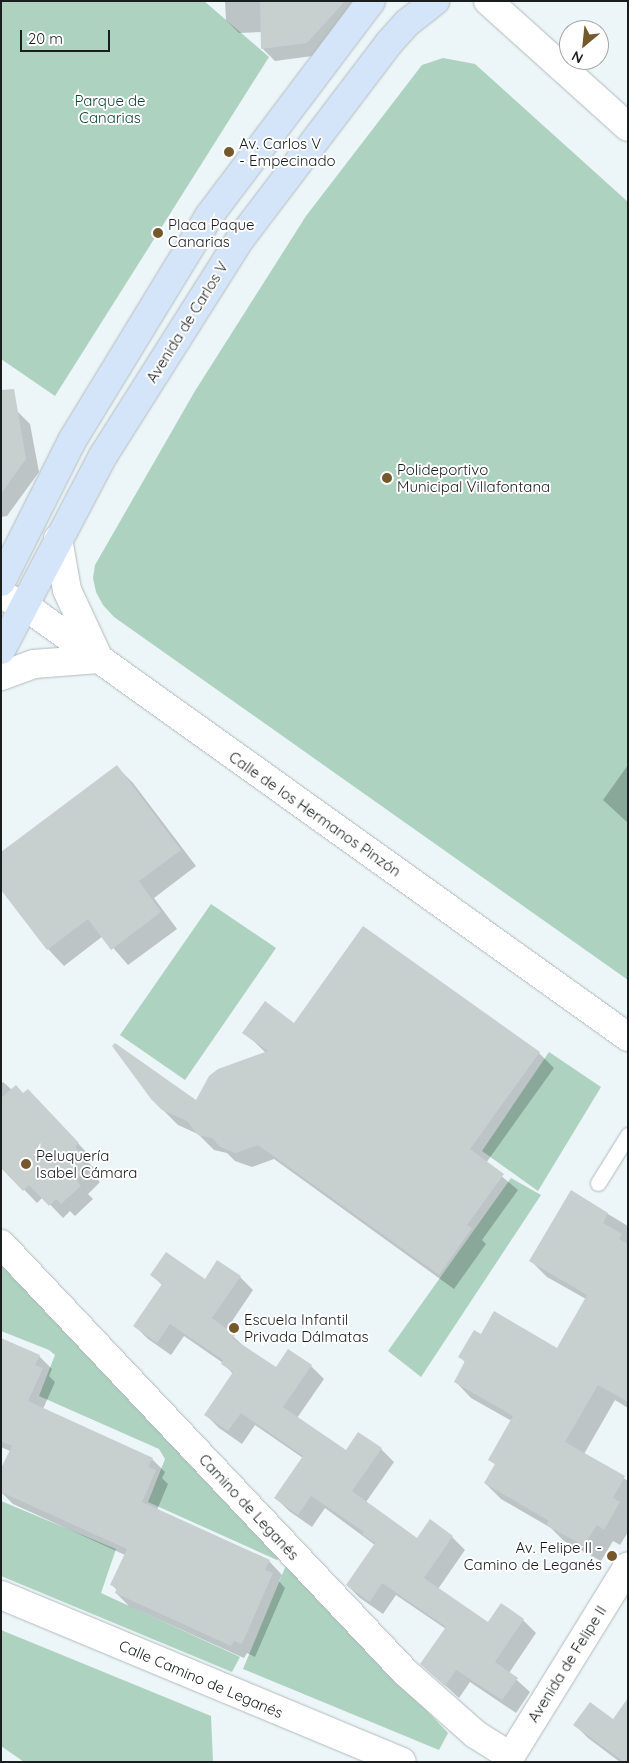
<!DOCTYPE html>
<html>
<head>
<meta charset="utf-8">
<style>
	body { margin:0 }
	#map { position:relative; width:629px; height:1763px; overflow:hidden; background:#ecf5f8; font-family:Quicksand,sans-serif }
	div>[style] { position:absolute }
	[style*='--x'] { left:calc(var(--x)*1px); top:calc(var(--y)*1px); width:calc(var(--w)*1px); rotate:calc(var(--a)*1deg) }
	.green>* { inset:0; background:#add2c0 }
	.shadow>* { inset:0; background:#0003 }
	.building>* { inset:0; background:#c7d0cf }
	.roads { filter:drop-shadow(0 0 1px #b2babd) drop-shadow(0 0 1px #b2babd) }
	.lane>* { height:15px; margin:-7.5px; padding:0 7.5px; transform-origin:7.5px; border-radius:7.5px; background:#fff }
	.street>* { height:28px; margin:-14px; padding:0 14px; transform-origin:14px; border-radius:14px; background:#fff }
	.secondary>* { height:28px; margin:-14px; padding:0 14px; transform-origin:14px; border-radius:14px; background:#d5e5f9 }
	.dots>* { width:14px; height:14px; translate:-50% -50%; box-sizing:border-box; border:2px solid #fff; border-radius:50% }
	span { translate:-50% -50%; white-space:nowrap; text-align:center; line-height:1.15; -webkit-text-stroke:4px #fff; paint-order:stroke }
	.park-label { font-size:15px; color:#114834 }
	.poi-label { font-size:15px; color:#1b1e1f }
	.left { translate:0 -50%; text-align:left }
	.right { translate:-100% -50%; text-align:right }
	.street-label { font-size:15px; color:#1b1e1f }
	.frame { position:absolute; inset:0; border:2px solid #1b1e1f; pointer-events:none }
	.north { position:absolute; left:559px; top:20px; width:50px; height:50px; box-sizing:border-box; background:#fff; border:1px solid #a4a5a5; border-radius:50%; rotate:208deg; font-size:14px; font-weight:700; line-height:20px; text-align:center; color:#1b1e1f }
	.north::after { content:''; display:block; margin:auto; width:18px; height:22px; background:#76582d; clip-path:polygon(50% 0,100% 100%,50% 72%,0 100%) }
	.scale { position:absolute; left:20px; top:30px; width:90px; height:22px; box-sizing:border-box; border:2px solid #1b1e1f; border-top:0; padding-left:6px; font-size:15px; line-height:18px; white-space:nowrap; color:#1b1e1f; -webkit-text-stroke:4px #fff; paint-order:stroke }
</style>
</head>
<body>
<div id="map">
	<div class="green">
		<div style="clip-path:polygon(1px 1px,204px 1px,269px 57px,55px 396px,1px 359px)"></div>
		<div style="clip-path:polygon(443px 58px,475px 64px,628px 202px,628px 980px,114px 617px,103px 605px,96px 592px,93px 578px,95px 565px,195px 391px,306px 216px,422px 65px)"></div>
		<div style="clip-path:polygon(211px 904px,276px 948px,185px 1080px,120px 1035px)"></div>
		<div style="clip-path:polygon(549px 1052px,601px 1087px,538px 1191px,482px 1151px)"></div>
		<div style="clip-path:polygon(511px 1178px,541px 1195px,421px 1377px,388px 1351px)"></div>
		<div style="clip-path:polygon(6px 1261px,282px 1554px,277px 1560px,148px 1502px,165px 1459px,159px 1449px,39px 1396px,55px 1355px,49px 1350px,1px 1331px,1px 1265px)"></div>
		<div style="clip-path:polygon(1px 1501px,116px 1549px,101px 1593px,240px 1657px,232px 1672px,1px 1576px)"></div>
		<div style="clip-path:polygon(287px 1563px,448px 1733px,439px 1750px,243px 1669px)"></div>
		<div style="clip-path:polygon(1px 1630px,211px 1716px,213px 1762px,24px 1762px,1px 1746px)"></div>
	</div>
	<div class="shadow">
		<div style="clip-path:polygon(225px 1px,356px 1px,320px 55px,275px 61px,262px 48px,262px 32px,239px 33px,226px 20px)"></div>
		<div style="clip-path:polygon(17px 411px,30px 424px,39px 472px,7px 516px,1px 517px,1px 414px)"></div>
		<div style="clip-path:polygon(628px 765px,628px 823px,603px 800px)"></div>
		<div style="clip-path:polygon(117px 767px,133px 783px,196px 866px,154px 898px,177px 929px,128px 965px,103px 936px,64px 966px,48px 949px)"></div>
		<div style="clip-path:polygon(294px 1024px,539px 1053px,554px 1068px,486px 1163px,518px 1190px,482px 1240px,486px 1244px,454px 1289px,274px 1159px,252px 1167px,235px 1161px,227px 1153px,214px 1150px,198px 1134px,178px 1125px,152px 1099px,196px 1102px,266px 1053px,244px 1032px)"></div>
		<div style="clip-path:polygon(3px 1082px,12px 1090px,41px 1104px,91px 1157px,87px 1161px,96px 1170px,92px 1174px,100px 1182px,88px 1194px,93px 1199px,75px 1216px,70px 1211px,63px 1218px,43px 1197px,37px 1203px,1px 1166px,1px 1084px)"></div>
		<div style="clip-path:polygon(571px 1192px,628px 1226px,628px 1408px,615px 1400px,584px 1454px,628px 1481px,628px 1532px,620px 1545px,613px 1541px,601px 1561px,564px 1541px,551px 1528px,501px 1499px,485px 1483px,496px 1465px,490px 1460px,512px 1421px,471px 1398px,455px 1381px,466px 1363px,460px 1357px,481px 1335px,557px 1349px,586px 1299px,547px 1277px,531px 1261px)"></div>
		<div style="clip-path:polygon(152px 1275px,205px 1281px,240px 1277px,253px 1290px,226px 1330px,247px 1349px,276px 1369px,311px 1366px,324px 1379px,297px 1418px,346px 1452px,381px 1449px,394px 1462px,366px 1502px,418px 1539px,452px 1537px,465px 1550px,438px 1589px,488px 1623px,501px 1605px,523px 1620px,536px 1633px,509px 1673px,530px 1692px,516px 1713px,470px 1682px,459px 1698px,422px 1664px,446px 1629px,396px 1595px,383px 1614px,360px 1598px,347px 1585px,375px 1545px,325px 1508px,312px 1527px,289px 1511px,276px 1498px,303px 1458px,255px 1425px,242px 1444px,219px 1428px,206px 1415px,233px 1374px,223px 1363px,184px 1336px,171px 1355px,148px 1339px,135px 1326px,163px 1286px)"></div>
		<div style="clip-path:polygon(1px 1339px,39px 1356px,52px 1369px,49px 1376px,55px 1382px,43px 1409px,152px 1459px,165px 1472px,162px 1478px,168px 1484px,157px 1510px,269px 1561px,282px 1575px,279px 1581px,285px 1588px,255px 1657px,247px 1653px,244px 1658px,129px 1606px,116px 1593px,117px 1590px,112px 1585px,125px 1555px,13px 1504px,1px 1492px,10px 1451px,1px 1447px)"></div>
		<div style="clip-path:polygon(613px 1721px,628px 1762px,620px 1762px,588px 1738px,575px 1725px)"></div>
	</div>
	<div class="building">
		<div style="clip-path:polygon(260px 1px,345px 1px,307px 43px,261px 49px)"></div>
		<div style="clip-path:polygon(14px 389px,26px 459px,1px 494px,1px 390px)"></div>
		<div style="clip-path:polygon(117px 765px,181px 850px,139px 881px,161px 912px,111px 950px,88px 919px,47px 950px,1px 890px,1px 852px)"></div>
		<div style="clip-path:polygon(363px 926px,540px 1052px,470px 1149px,504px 1174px,467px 1225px,472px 1228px,439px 1275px,258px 1145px,236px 1153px,227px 1150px,219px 1146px,212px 1138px,198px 1135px,187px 1121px,162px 1110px,151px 1099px,112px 1046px,115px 1043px,196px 1100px,209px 1076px,218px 1069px,268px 1051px,242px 1033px,265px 1001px,294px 1023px)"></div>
		<div style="clip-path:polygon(16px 1085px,23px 1093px,28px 1089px,79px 1143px,75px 1147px,84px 1156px,80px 1160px,88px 1168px,76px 1180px,81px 1186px,61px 1204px,56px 1199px,49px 1206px,29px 1185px,23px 1191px,1px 1168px,1px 1098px)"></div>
		<div style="clip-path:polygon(571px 1190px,608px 1213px,603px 1223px,622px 1234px,619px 1239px,628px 1244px,628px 1402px,598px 1385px,565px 1442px,625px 1476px,613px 1498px,620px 1502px,604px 1530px,597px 1525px,584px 1546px,546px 1525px,549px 1521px,484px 1483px,495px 1464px,488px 1460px,513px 1416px,454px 1382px,465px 1361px,458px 1357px,474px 1330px,481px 1334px,494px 1311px,557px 1348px,587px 1295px,529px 1261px)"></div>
		<div style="clip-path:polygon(166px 1252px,205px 1279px,217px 1260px,241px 1276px,212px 1318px,235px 1335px,232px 1338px,276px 1367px,288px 1349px,312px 1365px,283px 1407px,346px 1450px,358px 1432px,382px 1448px,352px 1491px,417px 1538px,430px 1519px,453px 1536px,424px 1578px,488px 1622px,501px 1603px,524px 1619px,495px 1662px,518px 1678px,502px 1700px,456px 1670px,445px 1686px,420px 1664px,446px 1627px,382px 1583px,370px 1602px,346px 1585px,375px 1543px,362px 1534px,364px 1532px,311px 1496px,298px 1515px,274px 1498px,303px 1456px,241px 1413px,228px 1431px,204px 1415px,233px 1372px,221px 1364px,223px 1360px,170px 1324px,157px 1343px,133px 1326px,162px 1284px,150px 1275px)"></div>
		<div style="clip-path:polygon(1px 1338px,40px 1355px,35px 1365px,43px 1368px,28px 1401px,153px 1458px,148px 1467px,156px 1470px,142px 1502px,270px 1560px,265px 1570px,273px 1573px,242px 1644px,234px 1641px,231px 1646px,115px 1593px,117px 1588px,110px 1585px,127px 1549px,1px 1492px,1px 1468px,12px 1446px,1px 1441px)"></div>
		<div style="clip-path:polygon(628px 1698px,628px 1762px,624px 1762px,573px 1725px,590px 1702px,613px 1719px)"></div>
	</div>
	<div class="roads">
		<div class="lane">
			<div style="--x:598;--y:1183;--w:57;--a:-58"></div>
		</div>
		<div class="street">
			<div style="--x:488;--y:1;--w:188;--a:42"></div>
			<div style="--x:1;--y:594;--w:39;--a:29"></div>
			<div style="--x:35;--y:613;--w:729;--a:35.57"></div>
			<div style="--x:1;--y:676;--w:35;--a:-20"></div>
			<div style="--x:34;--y:664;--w:65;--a:-4.4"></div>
			<div style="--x:99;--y:659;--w:76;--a:-114.9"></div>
			<div style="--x:67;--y:590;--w:52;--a:-100"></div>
			<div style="--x:1;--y:1244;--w:589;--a:46.65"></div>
			<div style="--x:405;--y:1672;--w:94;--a:41.5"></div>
			<div style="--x:475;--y:1734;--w:41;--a:32.2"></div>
			<div style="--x:1;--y:1595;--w:434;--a:22.6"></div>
			<div style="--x:507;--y:1762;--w:230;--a:-58.3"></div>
		</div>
		<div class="secondary">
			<div style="--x:1;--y:582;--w:160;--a:-63.3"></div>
			<div style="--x:73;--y:439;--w:261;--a:-58.6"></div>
			<div style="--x:209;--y:216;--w:269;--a:-53"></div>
			<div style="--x:1;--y:650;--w:219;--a:-62.3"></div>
			<div style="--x:103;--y:456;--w:258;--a:-57.7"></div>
			<div style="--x:241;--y:238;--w:245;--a:-52.8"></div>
			<div style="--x:389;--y:43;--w:27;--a:-48"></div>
			<div style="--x:407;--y:23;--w:36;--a:-38"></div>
		</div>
	</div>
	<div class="dots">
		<div style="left:229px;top:152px;background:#76582d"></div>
		<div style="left:158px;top:233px;background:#76582d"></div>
		<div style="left:387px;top:478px;background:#76582d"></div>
		<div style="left:26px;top:1164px;background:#76582d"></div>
		<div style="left:234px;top:1328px;background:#76582d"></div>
		<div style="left:612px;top:1556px;background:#76582d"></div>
	</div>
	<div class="park-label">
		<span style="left:110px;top:109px">Parque de<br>Canarias</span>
	</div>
	<div class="poi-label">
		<span class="left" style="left:239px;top:152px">Av. Carlos V<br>- Empecinado</span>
		<span class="left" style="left:168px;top:233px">Placa Paque<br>Canarias</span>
		<span class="left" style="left:397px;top:478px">Polideportivo<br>Municipal Villafontana</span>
		<span class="left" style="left:36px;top:1164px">Peluquería<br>Isabel Cámara</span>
		<span class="left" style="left:244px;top:1328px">Escuela Infantil<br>Privada Dálmatas</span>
		<span class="right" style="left:602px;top:1556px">Av. Felipe II -<br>Camino de Leganés</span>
	</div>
	<div class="street-label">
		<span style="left:187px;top:322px;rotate:-58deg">Avenida de Carlos V</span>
		<span style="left:315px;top:814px;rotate:35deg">Calle de los Hermanos Pinzón</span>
		<span style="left:249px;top:1507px;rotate:47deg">Camino de Leganés</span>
		<span style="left:567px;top:1664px;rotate:-58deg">Avenida de Felipe II</span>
		<span style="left:201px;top:1679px;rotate:23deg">Calle Camino de Leganés</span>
	</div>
	<div class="frame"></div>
	<div class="north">N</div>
	<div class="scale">20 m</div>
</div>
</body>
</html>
